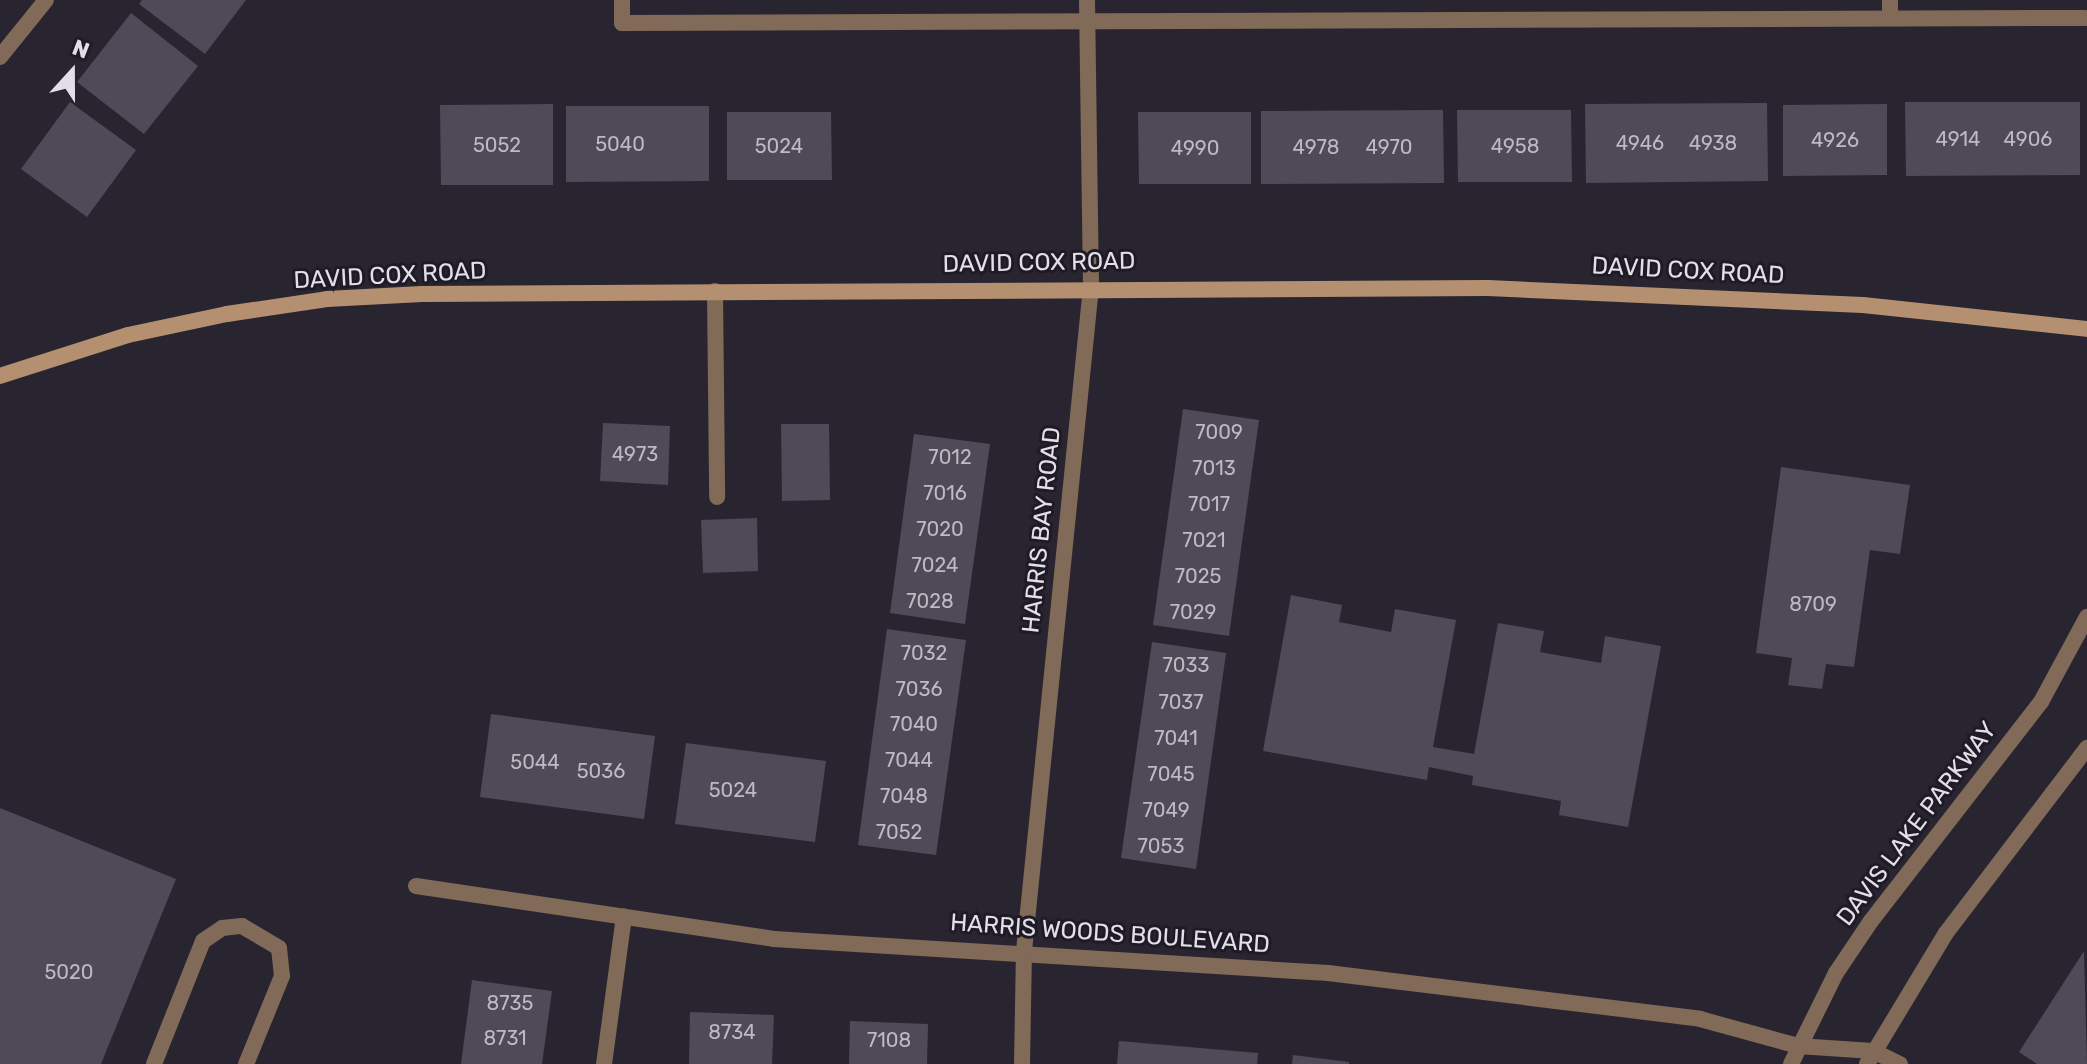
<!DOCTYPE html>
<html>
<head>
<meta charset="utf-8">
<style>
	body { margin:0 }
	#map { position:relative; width:2087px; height:1064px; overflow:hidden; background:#282530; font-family:Rubik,sans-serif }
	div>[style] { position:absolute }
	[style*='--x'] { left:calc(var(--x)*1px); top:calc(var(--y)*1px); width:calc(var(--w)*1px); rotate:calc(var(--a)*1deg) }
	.building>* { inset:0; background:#4e4a57 }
	.service>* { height:16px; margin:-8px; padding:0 8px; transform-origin:8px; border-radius:8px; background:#816a57 }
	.minor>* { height:16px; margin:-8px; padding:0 8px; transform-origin:8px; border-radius:8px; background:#816a57 }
	.tertiary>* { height:16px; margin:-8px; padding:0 8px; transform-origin:8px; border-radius:8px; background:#816a57 }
	.secondary>* { height:16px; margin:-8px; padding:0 8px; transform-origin:8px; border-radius:8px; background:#b49070 }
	span { translate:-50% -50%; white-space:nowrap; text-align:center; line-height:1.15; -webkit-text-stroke:6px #1f1b26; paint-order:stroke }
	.number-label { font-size:20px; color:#bdbac3 }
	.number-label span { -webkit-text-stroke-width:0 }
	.street-label { font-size:24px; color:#e2dfe7 }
	.north { position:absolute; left:32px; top:32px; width:80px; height:80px; -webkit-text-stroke:6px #1f1b26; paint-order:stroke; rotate:21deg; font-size:22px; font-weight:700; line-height:32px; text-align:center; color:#e2dfe7 }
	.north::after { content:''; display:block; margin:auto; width:28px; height:36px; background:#e2dfe7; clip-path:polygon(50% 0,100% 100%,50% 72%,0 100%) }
</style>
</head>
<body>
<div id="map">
	<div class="building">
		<div style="clip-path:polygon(142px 0,246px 0,205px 54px,139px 4px)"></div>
		<div style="clip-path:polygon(131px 13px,198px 66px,144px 134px,77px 82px)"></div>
		<div style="clip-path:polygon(70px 102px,136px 150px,87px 217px,21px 169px)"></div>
		<div style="clip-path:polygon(1905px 102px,2080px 102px,2080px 175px,1906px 176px)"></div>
		<div style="clip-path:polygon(1767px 103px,1768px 181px,1586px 183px,1585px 104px)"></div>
		<div style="clip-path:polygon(553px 104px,553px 185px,441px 185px,440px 105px)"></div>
		<div style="clip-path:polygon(1887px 104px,1887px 175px,1783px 176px,1783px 105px)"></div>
		<div style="clip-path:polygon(566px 106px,709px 106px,709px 181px,566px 182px)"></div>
		<div style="clip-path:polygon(1443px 110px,1444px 183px,1261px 184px,1261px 111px)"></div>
		<div style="clip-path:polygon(1457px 110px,1571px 110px,1572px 182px,1458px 182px)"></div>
		<div style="clip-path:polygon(727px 112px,831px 112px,832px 180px,727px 180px)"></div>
		<div style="clip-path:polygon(1138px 112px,1251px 112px,1251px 184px,1139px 184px)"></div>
		<div style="clip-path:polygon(1183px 409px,1259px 420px,1229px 636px,1153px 625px)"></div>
		<div style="clip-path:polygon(603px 423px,670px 426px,668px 485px,600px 481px)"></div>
		<div style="clip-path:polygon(781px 424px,829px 424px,830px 500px,782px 501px)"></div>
		<div style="clip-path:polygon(914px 434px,990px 444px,965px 624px,890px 613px)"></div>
		<div style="clip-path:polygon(1781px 467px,1910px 485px,1900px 554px,1870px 550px,1854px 667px,1826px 664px,1822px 689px,1788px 685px,1792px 658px,1756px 653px)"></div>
		<div style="clip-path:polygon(757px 518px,758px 571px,703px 573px,701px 520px)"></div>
		<div style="clip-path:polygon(1291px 595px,1342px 605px,1339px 622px,1391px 632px,1395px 609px,1456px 620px,1433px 747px,1474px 754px,1498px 623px,1544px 631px,1540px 652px,1601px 663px,1605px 636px,1661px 646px,1628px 827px,1559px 815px,1561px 801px,1472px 785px,1473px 776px,1429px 767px,1427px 780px,1263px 751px)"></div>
		<div style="clip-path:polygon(887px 629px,966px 640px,936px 855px,858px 845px)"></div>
		<div style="clip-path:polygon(1152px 642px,1226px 653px,1196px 869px,1121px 858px)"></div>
		<div style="clip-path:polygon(491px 714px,655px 736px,644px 819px,480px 797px)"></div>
		<div style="clip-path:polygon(686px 743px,826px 761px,815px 842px,675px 824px)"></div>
		<div style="clip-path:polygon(0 808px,176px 879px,101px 1064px,0 1064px)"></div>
		<div style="clip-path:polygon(2084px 951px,2087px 1064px,2037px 1064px,2019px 1052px)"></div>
		<div style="clip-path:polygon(472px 980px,552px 991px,542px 1064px,461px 1064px)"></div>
		<div style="clip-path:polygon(690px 1012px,774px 1015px,772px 1064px,689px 1064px)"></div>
		<div style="clip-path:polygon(850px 1021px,928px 1024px,927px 1064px,849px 1064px)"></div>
		<div style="clip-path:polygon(1119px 1041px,1258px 1053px,1257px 1064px,1117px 1064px)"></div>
		<div style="clip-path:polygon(1293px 1055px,1349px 1062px,1349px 1064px,1292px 1064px)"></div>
	</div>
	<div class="service">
		<div style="--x:715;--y:291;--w:206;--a:89.4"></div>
		<div style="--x:154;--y:1064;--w:132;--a:-68.3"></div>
		<div style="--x:203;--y:941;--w:23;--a:-34"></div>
		<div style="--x:222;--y:928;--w:20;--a:-6"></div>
		<div style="--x:242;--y:926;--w:43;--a:30.7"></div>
		<div style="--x:279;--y:948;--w:28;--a:84"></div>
		<div style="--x:282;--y:976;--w:95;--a:112.2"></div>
	</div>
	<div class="minor">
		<div style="--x:622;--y:0;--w:23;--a:90"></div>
		<div style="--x:622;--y:23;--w:1463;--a:-0.2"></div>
		<div style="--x:1890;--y:0;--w:18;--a:90"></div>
		<div style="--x:0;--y:57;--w:73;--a:-51.1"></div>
		<div style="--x:416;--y:886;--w:362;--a:8.4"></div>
		<div style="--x:774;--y:939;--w:555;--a:3.51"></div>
		<div style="--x:1328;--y:973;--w:375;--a:7"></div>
		<div style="--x:1700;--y:1019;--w:102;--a:15.4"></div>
		<div style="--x:1798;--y:1046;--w:75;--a:3.8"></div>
		<div style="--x:1873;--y:1051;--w:30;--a:26"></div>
		<div style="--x:604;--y:1064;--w:149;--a:-82.3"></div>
		<div style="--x:1022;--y:1064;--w:113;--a:-89"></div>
		<div style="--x:1024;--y:951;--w:667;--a:-84.24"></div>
		<div style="--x:1091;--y:287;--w:287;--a:-90.8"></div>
	</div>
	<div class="tertiary">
		<div style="--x:1791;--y:1064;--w:102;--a:-63.7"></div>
		<div style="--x:1836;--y:973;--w:63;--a:-56.1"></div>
		<div style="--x:1871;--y:921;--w:277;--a:-52.2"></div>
		<div style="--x:2041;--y:702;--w:97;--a:-61.6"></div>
		<div style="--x:1867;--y:1064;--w:153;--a:-58.9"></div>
		<div style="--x:1946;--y:933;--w:233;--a:-52.7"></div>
	</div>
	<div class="secondary">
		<div style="--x:0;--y:376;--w:134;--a:-17.8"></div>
		<div style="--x:128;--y:335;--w:101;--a:-12"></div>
		<div style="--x:227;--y:314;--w:101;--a:-8.5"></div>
		<div style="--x:327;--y:299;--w:95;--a:-3"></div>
		<div style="--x:422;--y:294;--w:1066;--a:-0.32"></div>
		<div style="--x:1488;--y:288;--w:375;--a:2.6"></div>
		<div style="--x:1863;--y:305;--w:225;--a:6.1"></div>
	</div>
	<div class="number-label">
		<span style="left:1958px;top:139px">4914</span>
		<span style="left:2028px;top:139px">4906</span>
		<span style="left:1835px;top:140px">4926</span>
		<span style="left:1640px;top:143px">4946</span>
		<span style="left:1713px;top:143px">4938</span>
		<span style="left:620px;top:144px">5040</span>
		<span style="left:497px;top:145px">5052</span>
		<span style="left:779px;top:146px">5024</span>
		<span style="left:1515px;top:146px">4958</span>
		<span style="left:1316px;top:147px">4978</span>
		<span style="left:1389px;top:147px">4970</span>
		<span style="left:1195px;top:148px">4990</span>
		<span style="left:1219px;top:432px">7009</span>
		<span style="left:635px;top:454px">4973</span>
		<span style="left:950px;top:457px">7012</span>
		<span style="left:1214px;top:468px">7013</span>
		<span style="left:945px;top:493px">7016</span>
		<span style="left:1209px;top:504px">7017</span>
		<span style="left:940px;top:529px">7020</span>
		<span style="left:1204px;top:540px">7021</span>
		<span style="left:935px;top:565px">7024</span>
		<span style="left:1198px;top:576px">7025</span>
		<span style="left:930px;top:601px">7028</span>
		<span style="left:1813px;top:604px">8709</span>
		<span style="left:1193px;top:612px">7029</span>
		<span style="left:924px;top:653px">7032</span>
		<span style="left:1186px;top:665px">7033</span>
		<span style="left:919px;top:689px">7036</span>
		<span style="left:1181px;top:702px">7037</span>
		<span style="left:914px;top:724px">7040</span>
		<span style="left:1176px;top:738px">7041</span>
		<span style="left:909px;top:760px">7044</span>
		<span style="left:535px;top:762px">5044</span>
		<span style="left:601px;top:771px">5036</span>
		<span style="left:1171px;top:774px">7045</span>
		<span style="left:733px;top:790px">5024</span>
		<span style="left:904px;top:796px">7048</span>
		<span style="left:1166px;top:810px">7049</span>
		<span style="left:899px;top:832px">7052</span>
		<span style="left:1161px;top:846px">7053</span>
		<span style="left:69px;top:972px">5020</span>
		<span style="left:510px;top:1003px">8735</span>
		<span style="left:732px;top:1032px">8734</span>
		<span style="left:505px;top:1038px">8731</span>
		<span style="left:889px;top:1040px">7108</span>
	</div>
	<div class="street-label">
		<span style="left:1039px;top:263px;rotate:-1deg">DAVID COX ROAD</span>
		<span style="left:1688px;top:271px;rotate:3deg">DAVID COX ROAD</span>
		<span style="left:390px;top:276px;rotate:-3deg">DAVID COX ROAD</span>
		<span style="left:1042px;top:530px;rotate:-84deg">HARRIS BAY ROAD</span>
		<span style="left:1917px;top:824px;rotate:-53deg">DAVIS LAKE PARKWAY</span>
		<span style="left:1110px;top:934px;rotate:4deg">HARRIS WOODS BOULEVARD</span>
	</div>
	<div class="north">N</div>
</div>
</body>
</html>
